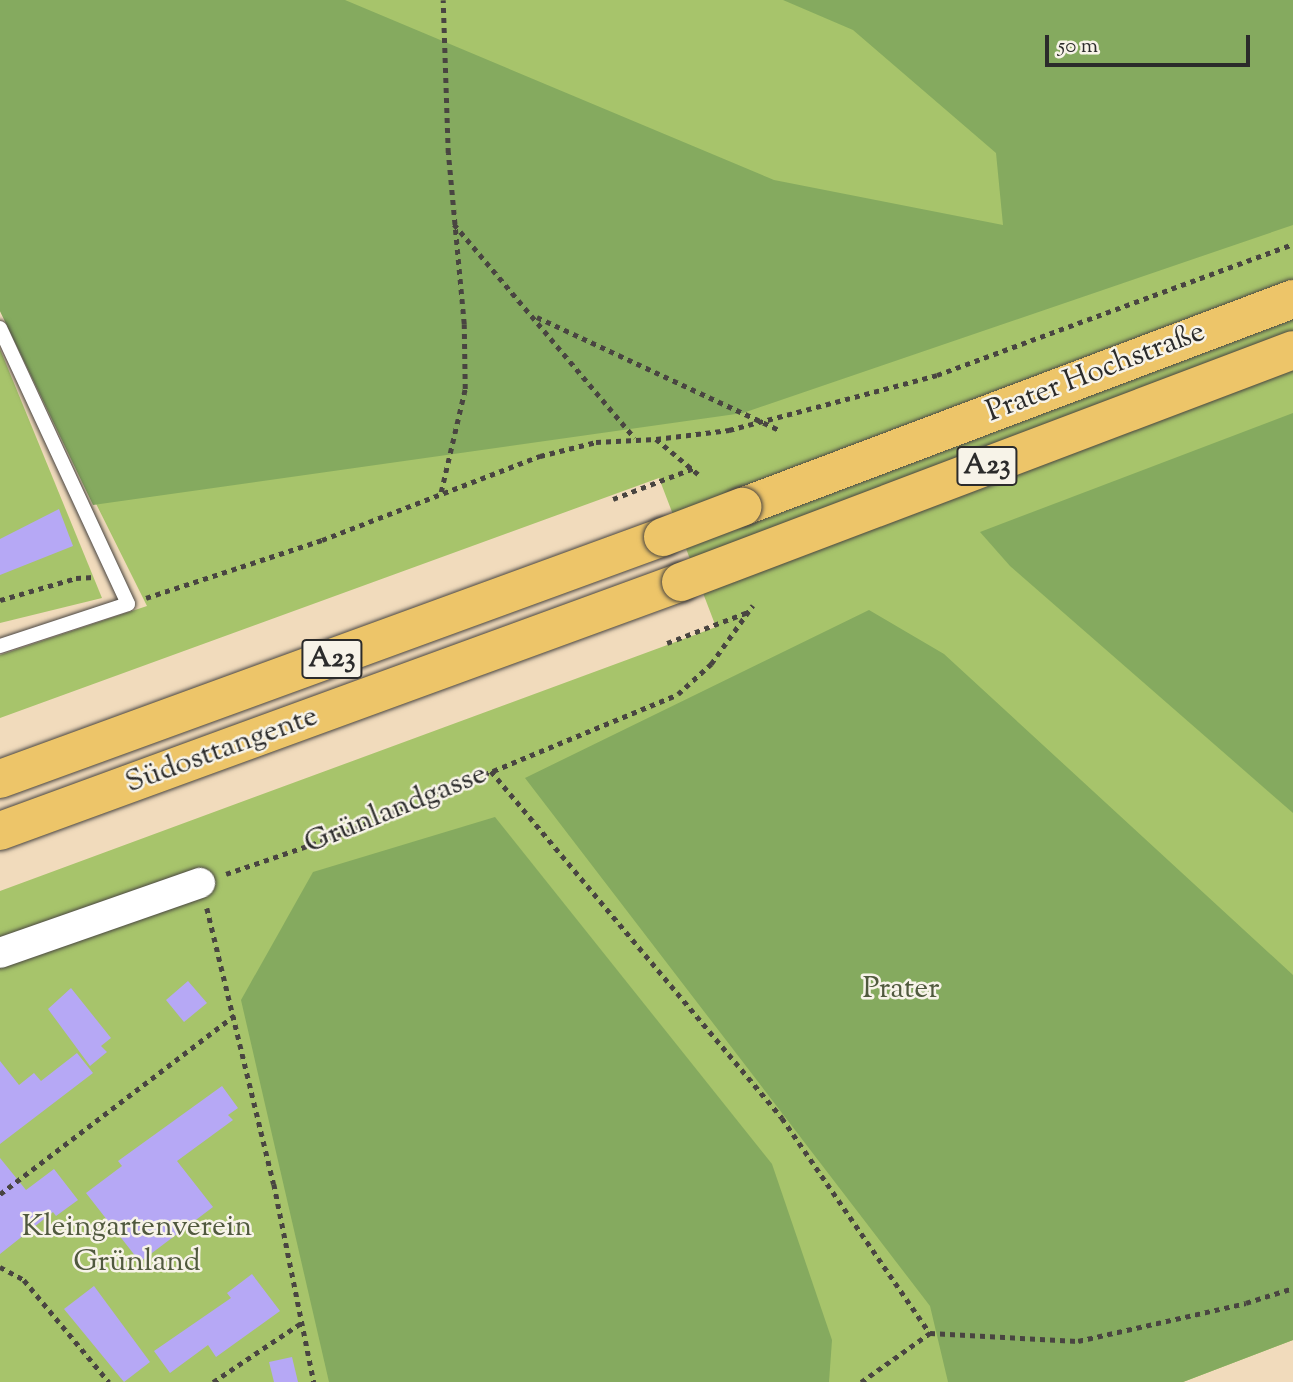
<!DOCTYPE html>
<html>
<head>
<meta charset="utf-8">
<style>
	body { margin:0 }
	#map { position:relative; width:1293px; height:1382px; overflow:hidden; background:#f1dbbc; font-family:"Sorts Mill Goudy",serif }
	div>[style] { position:absolute }
	[style*='--x'] { left:calc(var(--x)*1px); top:calc(var(--y)*1px); width:calc(var(--w)*1px); rotate:calc(var(--a)*1deg) }
	.green>* { inset:0; background:#a7c46b }
	.forest>* { inset:0; background:#85aa5f }
	.building>* { inset:0; background:#b6a8f5 }
	.path>* { height:4.5px; margin-top:-2.25px; transform-origin:0; background:repeating-linear-gradient(90deg,#494541 0 5px,transparent 0 10px) }
	.roads { filter:drop-shadow(0 0 2px #494541) drop-shadow(0 0 2px #494541) }
	.lane>* { height:14px; margin:-7px; padding:0 7px; transform-origin:7px; border-radius:7px; background:#fff }
	.street>* { height:30px; margin:-15px; padding:0 15px; transform-origin:15px; border-radius:15px; background:#fff }
	.highway>* { height:38px; margin:-19px; padding:0 19px; transform-origin:19px; border-radius:19px; background:#edc569 }
	.bridges { filter:drop-shadow(0 0 2px #494541) drop-shadow(0 0 2px #494541) }
	.highway-bridge>* { height:38px; margin:-19px; padding:0 19px; transform-origin:19px; border-radius:19px; background:#edc569 }
	span { translate:-50% -50%; white-space:nowrap; text-align:center; line-height:1.15; -webkit-text-stroke:5px #f7f3e8; paint-order:stroke }
	.shield-label span { padding:2px 5px; background:#f7f3e8; border:2px solid; border-radius:5px; -webkit-text-stroke-width:0 }
	.shield-label { font-size:28px; color:#2b2b2b; font-weight:700 }
	.street-label { font-size:30px; color:#2b2b2b }
	.park-label { font-size:30px; color:#50593e }
	.scale { position:absolute; left:1045px; top:35px; width:205px; height:32px; box-sizing:border-box; border:4px solid #2b2b2b; border-top:0; padding-left:9px; font-size:21px; line-height:24px; white-space:nowrap; color:#2b2b2b; -webkit-text-stroke:5px #f7f3e8; paint-order:stroke }
</style>
</head>
<body>
<div id="map">
	<div class="green">
		<div style="clip-path:polygon(0 0,1293px 0,1293px 1340px,1183px 1382px,0 1382px,0 891px,716px 627px,659px 478px,0 718px,0 655px,147px 606px,0 311px)"></div>
		<div style="clip-path:polygon(0 349px,102px 598px,0 623px)"></div>
	</div>
	<div class="forest">
		<div style="clip-path:polygon(0 0,345px 0,774px 180px,1003px 225px,996px 153px,853px 30px,783px 0,1293px 0,1293px 225px,743px 413px,93px 505px,0 311px)"></div>
		<div style="clip-path:polygon(1293px 413px,1293px 813px,1010px 566px,980px 532px)"></div>
		<div style="clip-path:polygon(869px 610px,944px 654px,1293px 975px,1293px 1340px,1183px 1382px,948px 1382px,930px 1306px,525px 778px)"></div>
		<div style="clip-path:polygon(495px 817px,772px 1164px,832px 1340px,829px 1382px,329px 1382px,241px 1000px,313px 872px)"></div>
	</div>
	<div class="building">
		<div style="clip-path:polygon(59px 509px,73px 546px,0 575px,0 539px)"></div>
		<div style="clip-path:polygon(188px 981px,207px 1003px,184px 1022px,166px 1000px)"></div>
		<div style="clip-path:polygon(71px 988px,111px 1038px,101px 1046px,107px 1052px,90px 1066px,48px 1009px)"></div>
		<div style="clip-path:polygon(77px 1053px,93px 1073px,0 1144px,0 1061px,19px 1085px,34px 1073px,41px 1081px)"></div>
		<div style="clip-path:polygon(222px 1086px,238px 1108px,228px 1115px,233px 1120px,177px 1161px,213px 1207px,140px 1262px,86px 1193px,122px 1166px,118px 1161px)"></div>
		<div style="clip-path:polygon(0 1158px,26px 1190px,54px 1169px,78px 1200px,56px 1216px,53px 1212px,0 1254px)"></div>
		<div style="clip-path:polygon(252px 1274px,280px 1311px,216px 1357px,208px 1345px,170px 1373px,154px 1351px,231px 1298px,227px 1293px)"></div>
		<div style="clip-path:polygon(94px 1286px,150px 1362px,124px 1382px,64px 1309px)"></div>
		<div style="clip-path:polygon(292px 1357px,298px 1382px,274px 1382px,269px 1362px)"></div>
	</div>
	<div class="path">
		<div style="--x:454;--y:224;--w:280;--a:49.8"></div>
		<div style="--x:537;--y:317;--w:269;--a:25"></div>
		<div style="--x:656;--y:439;--w:74;--a:-7"></div>
		<div style="--x:729;--y:430;--w:215;--a:-14.8"></div>
		<div style="--x:937;--y:375;--w:379;--a:-20.2"></div>
		<div style="--x:441;--y:492;--w:106;--a:-76.9"></div>
		<div style="--x:465;--y:389;--w:65;--a:-90.9"></div>
		<div style="--x:464;--y:324;--w:172;--a:-95.3"></div>
		<div style="--x:448;--y:153;--w:153;--a:-91.9"></div>
		<div style="--x:613;--y:499;--w:87;--a:-20.9"></div>
		<div style="--x:146;--y:598;--w:185;--a:-18.2"></div>
		<div style="--x:322;--y:540;--w:234;--a:-21.1"></div>
		<div style="--x:540;--y:456;--w:58;--a:-14"></div>
		<div style="--x:596;--y:442;--w:60;--a:-2.9"></div>
		<div style="--x:656;--y:439;--w:55;--a:39.8"></div>
		<div style="--x:0;--y:600;--w:79;--a:-16.1"></div>
		<div style="--x:76;--y:578;--w:18;--a:-3"></div>
		<div style="--x:667;--y:643;--w:87;--a:-20.9"></div>
		<div style="--x:491;--y:771;--w:453;--a:50"></div>
		<div style="--x:782;--y:1118;--w:261;--a:55.5"></div>
		<div style="--x:930;--y:1333;--w:148;--a:3.1"></div>
		<div style="--x:1078;--y:1341;--w:172;--a:-12.7"></div>
		<div style="--x:1246;--y:1303;--w:49;--a:-17.7"></div>
		<div style="--x:226;--y:874;--w:116;--a:-19.1"></div>
		<div style="--x:336;--y:836;--w:370;--a:-22.5"></div>
		<div style="--x:678;--y:694;--w:45;--a:-42.3"></div>
		<div style="--x:711;--y:664;--w:72;--a:-54.6"></div>
		<div style="--x:207;--y:908;--w:284;--a:76.4"></div>
		<div style="--x:274;--y:1184;--w:202;--a:78.6"></div>
		<div style="--x:0;--y:1194;--w:295;--a:-37.3"></div>
		<div style="--x:0;--y:1267;--w:27;--a:28"></div>
		<div style="--x:24;--y:1280;--w:133;--a:50.2"></div>
		<div style="--x:213;--y:1382;--w:106;--a:-33.8"></div>
		<div style="--x:861;--y:1382;--w:85;--a:-35.4"></div>
	</div>
	<div class="roads">
		<div class="lane">
			<div style="--x:0;--y:328;--w:304;--a:65.1"></div>
			<div style="--x:128;--y:604;--w:135;--a:161.8"></div>
		</div>
		<div class="street">
			<div style="--x:0;--y:953;--w:212;--a:-19.3"></div>
		</div>
		<div class="highway">
			<div style="--x:742;--y:507;--w:589;--a:-20.68"></div>
			<div style="--x:0;--y:779;--w:706;--a:-20.05"></div>
			<div style="--x:0;--y:831;--w:725;--a:-20.08"></div>
		</div>
	</div>
	<div class="bridges">
		<div class="highway-bridge">
			<div style="--x:663;--y:537;--w:85;--a:-20.8"></div>
			<div style="--x:681;--y:582;--w:654;--a:-20.76"></div>
		</div>
	</div>
	<div class="shield-label">
		<span style="left:987px;top:466px">A23</span>
		<span style="left:332px;top:659px">A23</span>
	</div>
	<div class="street-label">
		<span style="left:1096px;top:373px;rotate:-21deg">Prater Hochstraße</span>
		<span style="left:222px;top:751px;rotate:-20deg">Südosttangente</span>
		<span style="left:396px;top:810px;rotate:-22deg">Grünlandgasse</span>
	</div>
	<div class="park-label">
		<span style="left:901px;top:990px">Prater</span>
		<span style="left:137px;top:1245px">Kleingartenverein<br>Grünland</span>
	</div>
	<div class="scale">50 m</div>
</div>
</body>
</html>
